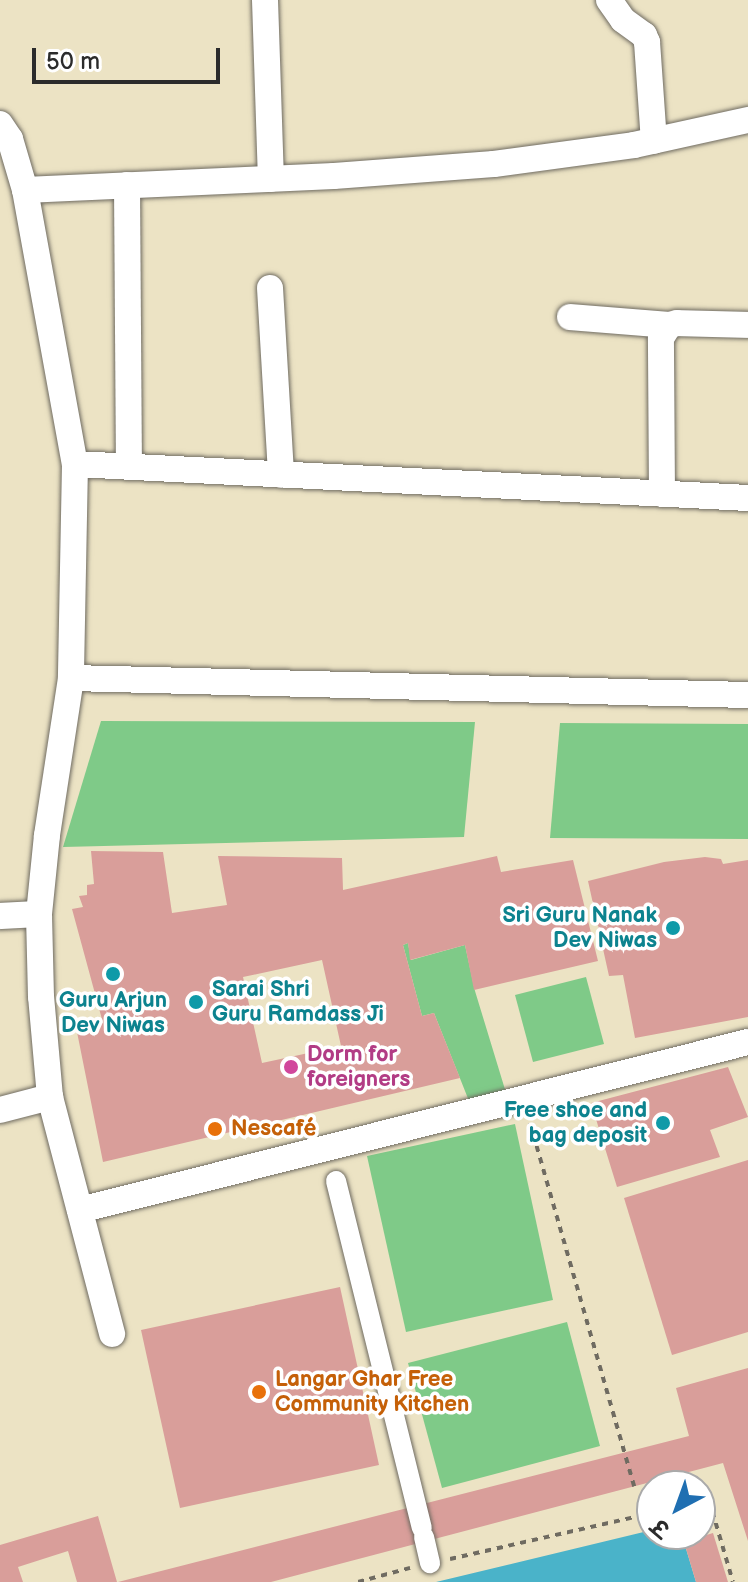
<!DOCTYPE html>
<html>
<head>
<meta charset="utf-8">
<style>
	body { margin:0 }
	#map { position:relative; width:748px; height:1582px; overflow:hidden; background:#ece3c4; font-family:"Balsamiq Sans","Playpen Sans Deva",sans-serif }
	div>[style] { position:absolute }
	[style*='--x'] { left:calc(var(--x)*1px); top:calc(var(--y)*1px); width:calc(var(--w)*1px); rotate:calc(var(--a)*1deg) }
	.green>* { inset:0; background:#7fca88 }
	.water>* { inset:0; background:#4ab3c9 }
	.building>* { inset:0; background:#d99e9a }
	.path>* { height:4px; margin-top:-2px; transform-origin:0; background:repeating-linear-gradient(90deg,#6f6b61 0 6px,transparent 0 12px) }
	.roads { filter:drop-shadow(0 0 2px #6f6b61) drop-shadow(0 0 2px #6f6b61) }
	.pedestrian>* { height:20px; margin:-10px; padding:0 10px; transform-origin:10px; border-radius:10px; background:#fff }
	.minor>* { height:26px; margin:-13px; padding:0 13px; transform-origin:13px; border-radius:13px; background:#fff }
	.dots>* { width:22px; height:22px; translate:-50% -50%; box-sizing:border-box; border:4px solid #fff; border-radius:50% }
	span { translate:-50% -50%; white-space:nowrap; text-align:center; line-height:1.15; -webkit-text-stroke:7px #fff; paint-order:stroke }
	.culture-label { font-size:22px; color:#0d838f; font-weight:700 }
	.right { translate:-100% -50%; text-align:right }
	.left { translate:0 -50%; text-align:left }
	.hotel-label { font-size:22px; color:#b23c85; font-weight:700 }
	.food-label { font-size:22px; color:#c56008; font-weight:700 }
	.north { position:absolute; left:636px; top:1470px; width:80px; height:80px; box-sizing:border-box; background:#fff; border:2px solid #aaa; border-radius:50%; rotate:221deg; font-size:22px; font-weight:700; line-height:32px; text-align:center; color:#2b2b2b }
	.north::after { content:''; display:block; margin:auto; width:28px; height:36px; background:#1f6fb2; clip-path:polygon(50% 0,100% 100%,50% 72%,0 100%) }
	.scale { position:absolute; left:32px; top:48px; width:188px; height:36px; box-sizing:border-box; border:4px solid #2b2b2b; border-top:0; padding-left:10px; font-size:24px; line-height:28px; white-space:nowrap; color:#2b2b2b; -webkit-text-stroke:6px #fff; paint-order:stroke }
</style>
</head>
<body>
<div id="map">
	<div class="green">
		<div style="clip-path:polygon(101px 721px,475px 722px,464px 837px,63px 847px)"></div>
		<div style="clip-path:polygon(560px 723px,748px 724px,748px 839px,550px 838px)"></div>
		<div style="clip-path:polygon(408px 943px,411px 960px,465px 945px,475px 991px,507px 1096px,471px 1106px,434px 1013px,422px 1016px,403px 945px)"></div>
		<div style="clip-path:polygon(586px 977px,604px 1044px,533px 1062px,515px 995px)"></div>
		<div style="clip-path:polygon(515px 1124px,553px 1300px,406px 1332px,367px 1156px)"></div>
		<div style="clip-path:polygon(567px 1322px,600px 1446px,442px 1488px,408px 1363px)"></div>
	</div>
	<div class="water">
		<div style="clip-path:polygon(652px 1530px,652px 1534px,696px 1534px,697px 1538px,684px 1542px,696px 1582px,436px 1582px)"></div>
	</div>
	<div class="building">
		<div style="clip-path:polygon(evenodd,91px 851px,163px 852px,172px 913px,227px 905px,218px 856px,342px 858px,343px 890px,497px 856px,501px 872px,573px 860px,598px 961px,474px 990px,465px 945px,410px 960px,408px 943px,403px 945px,422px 1016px,434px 1013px,460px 1078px,103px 1162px,76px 1027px,103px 1023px,72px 909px,83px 907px,79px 896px,87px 895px,87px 885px,94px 884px,91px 851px,322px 960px,341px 1046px,262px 1063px,243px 977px,322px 960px)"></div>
		<div style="clip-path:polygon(705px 857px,721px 859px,723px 864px,748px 860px,748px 1017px,635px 1038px,623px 975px,609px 976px,588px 881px,664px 862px)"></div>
		<div style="clip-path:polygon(728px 1067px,748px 1117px,710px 1130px,720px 1157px,617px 1187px,591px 1103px)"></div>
		<div style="clip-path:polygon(748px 1160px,748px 1332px,672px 1355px,624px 1198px)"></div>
		<div style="clip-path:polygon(340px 1287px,379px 1465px,180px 1508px,141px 1330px)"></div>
		<div style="clip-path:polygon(748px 1368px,748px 1541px,723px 1463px,271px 1582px,118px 1582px,689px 1436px,676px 1388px)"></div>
		<div style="clip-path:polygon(98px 1516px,117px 1582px,77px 1582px,68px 1551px,18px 1567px,23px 1582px,0 1582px,0 1545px)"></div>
		<div style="clip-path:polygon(713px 1533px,728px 1582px,696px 1582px,684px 1542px)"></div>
	</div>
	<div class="path">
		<div style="--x:530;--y:1123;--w:378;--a:74"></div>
		<div style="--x:700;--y:1502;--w:9;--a:-13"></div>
		<div style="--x:709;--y:1500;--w:85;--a:73.7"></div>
		<div style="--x:450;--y:1559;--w:207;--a:-12.8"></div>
		<div style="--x:358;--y:1582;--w:54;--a:-15.1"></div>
	</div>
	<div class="roads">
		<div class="pedestrian">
			<div style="--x:336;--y:1181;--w:357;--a:76.1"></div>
			<div style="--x:424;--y:1537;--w:27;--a:77"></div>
		</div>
		<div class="minor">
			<div style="--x:265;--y:0;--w:179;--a:88.1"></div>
			<div style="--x:609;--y:0;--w:24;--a:55"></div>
			<div style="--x:623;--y:20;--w:26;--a:36"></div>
			<div style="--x:644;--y:35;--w:8;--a:67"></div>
			<div style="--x:647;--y:42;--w:99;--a:86"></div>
			<div style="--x:0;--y:124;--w:18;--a:56"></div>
			<div style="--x:10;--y:139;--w:53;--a:73.6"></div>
			<div style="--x:25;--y:190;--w:279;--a:79.7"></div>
			<div style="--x:75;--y:464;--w:214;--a:91.1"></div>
			<div style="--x:71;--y:678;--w:677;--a:1.44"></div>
			<div style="--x:127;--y:185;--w:282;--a:89.6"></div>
			<div style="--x:25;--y:190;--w:309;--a:-2.6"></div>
			<div style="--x:334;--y:176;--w:160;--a:-4.3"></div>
			<div style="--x:494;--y:164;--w:141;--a:-7.7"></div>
			<div style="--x:634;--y:145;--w:117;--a:-12.4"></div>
			<div style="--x:270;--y:288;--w:187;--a:86.6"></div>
			<div style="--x:570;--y:317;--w:99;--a:4.6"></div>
			<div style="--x:75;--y:464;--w:674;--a:2.89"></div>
			<div style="--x:662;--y:494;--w:156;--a:-90.4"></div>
			<div style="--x:661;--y:338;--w:15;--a:-58"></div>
			<div style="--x:669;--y:325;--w:8;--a:-14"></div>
			<div style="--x:677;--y:323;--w:71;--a:1.6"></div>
			<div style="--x:0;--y:916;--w:39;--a:-3"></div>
			<div style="--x:50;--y:1097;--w:245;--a:75.3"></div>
			<div style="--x:0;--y:1110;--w:52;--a:-14.6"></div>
			<div style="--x:50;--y:1097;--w:100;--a:-95.1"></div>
			<div style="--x:41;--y:997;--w:83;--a:-91.4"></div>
			<div style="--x:39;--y:914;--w:79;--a:-84.2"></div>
			<div style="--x:47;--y:835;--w:159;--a:-81.3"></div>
			<div style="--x:80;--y:1210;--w:689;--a:-14.12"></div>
		</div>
	</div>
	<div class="dots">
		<div style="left:673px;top:928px;background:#0f9aa8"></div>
		<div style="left:113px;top:974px;background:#0f9aa8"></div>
		<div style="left:196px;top:1002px;background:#0f9aa8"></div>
		<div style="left:291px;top:1067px;background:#d1479c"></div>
		<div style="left:663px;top:1123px;background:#0f9aa8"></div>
		<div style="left:215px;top:1129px;background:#e8710a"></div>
		<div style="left:259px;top:1392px;background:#e8710a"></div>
	</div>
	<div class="culture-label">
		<span class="right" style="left:657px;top:928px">Sri Guru Nanak<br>Dev Niwas</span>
		<span class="left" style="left:212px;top:1002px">Sarai Shri<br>Guru Ramdass Ji</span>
		<span style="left:113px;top:1013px">Guru Arjun<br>Dev Niwas</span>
		<span class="right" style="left:647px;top:1123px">Free shoe and<br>bag deposit</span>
	</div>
	<div class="hotel-label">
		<span class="left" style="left:307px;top:1067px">Dorm for<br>foreigners</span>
	</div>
	<div class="food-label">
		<span class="left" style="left:231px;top:1129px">Nescafé</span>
		<span class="left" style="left:275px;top:1392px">Langar Ghar Free<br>Community Kitchen</span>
	</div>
	<div class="north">उ</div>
	<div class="scale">50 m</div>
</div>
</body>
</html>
